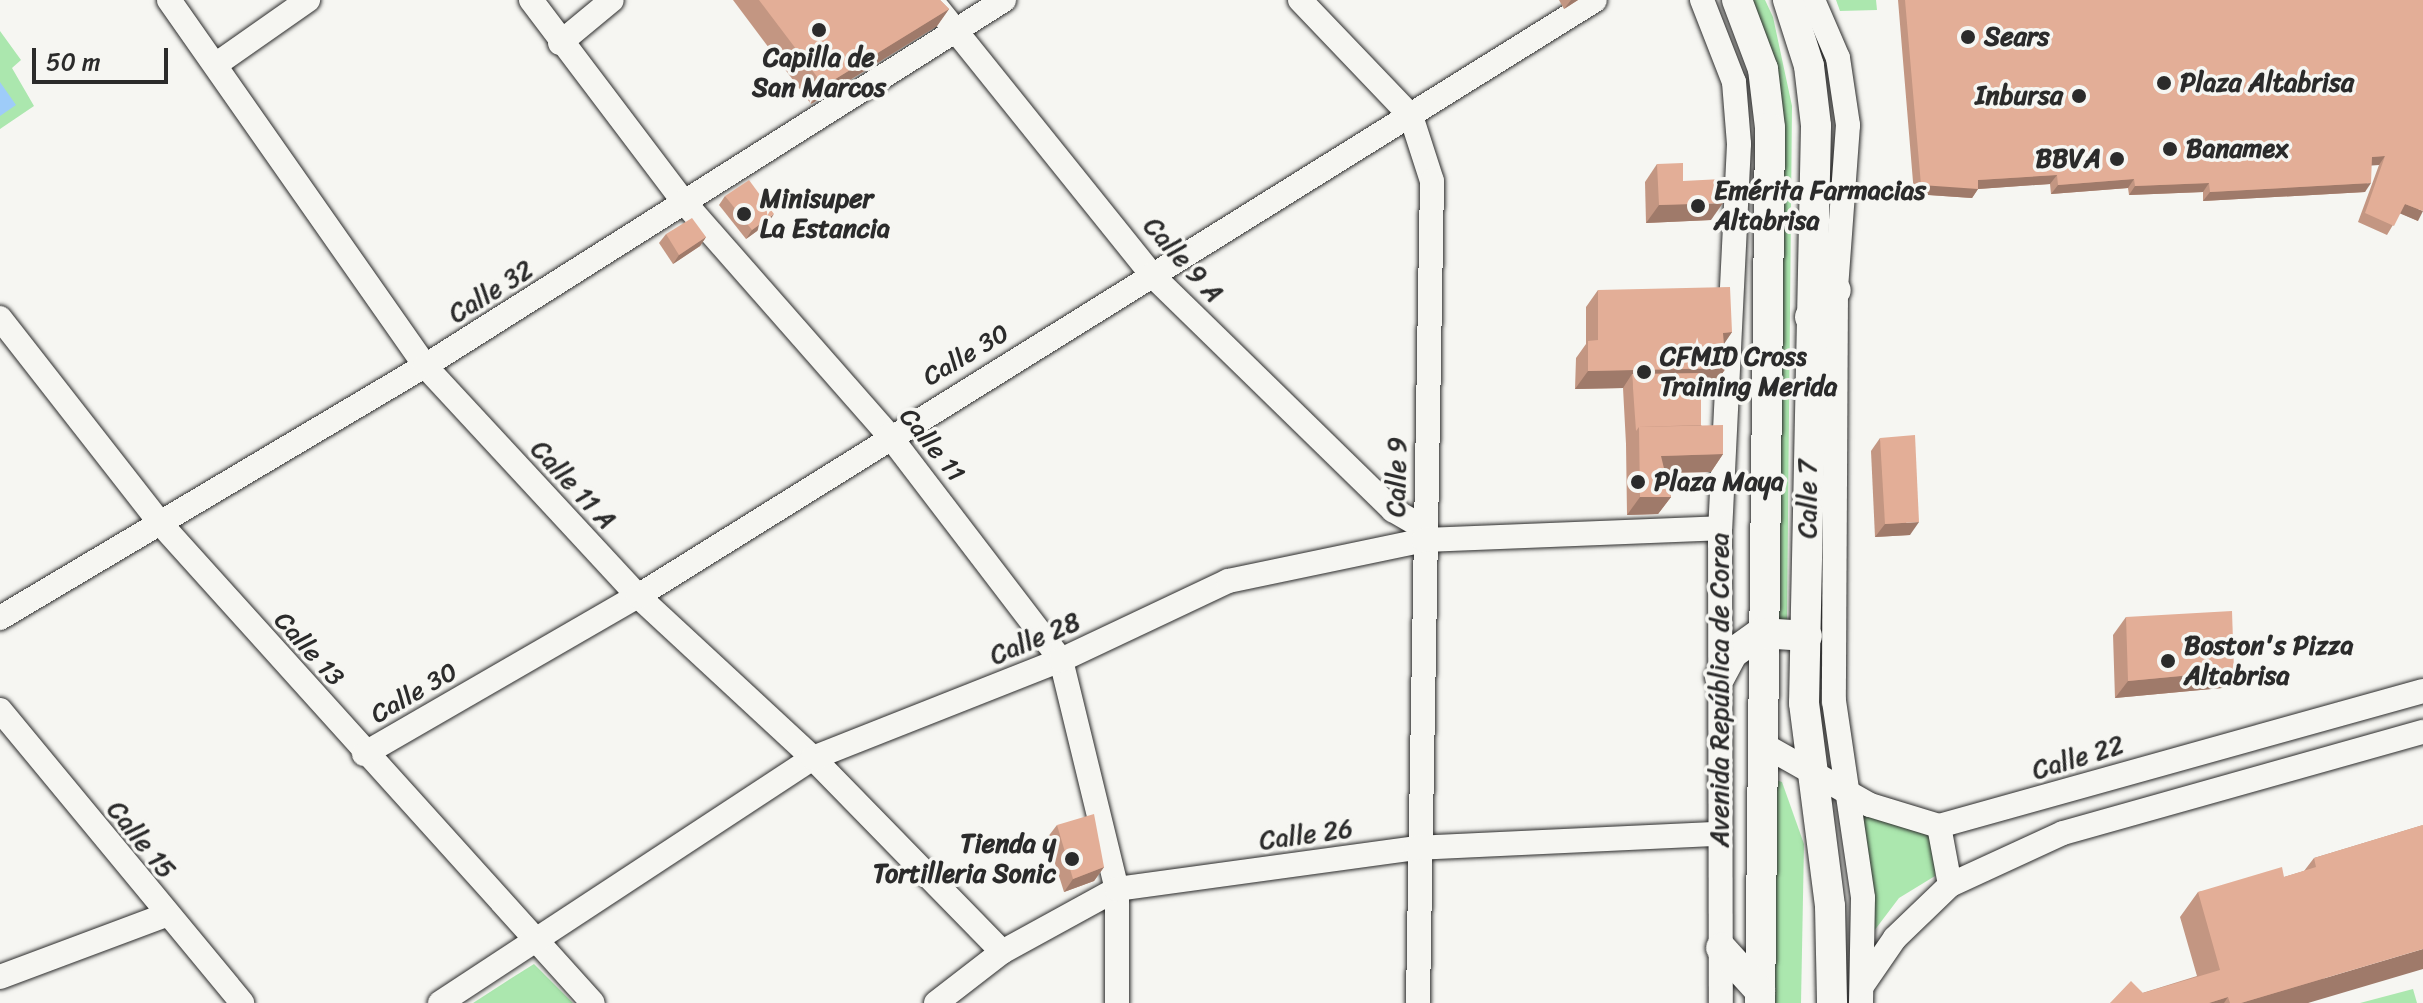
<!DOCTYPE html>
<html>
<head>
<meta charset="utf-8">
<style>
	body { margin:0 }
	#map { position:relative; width:2423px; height:1003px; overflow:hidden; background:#f6f6f2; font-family:Sriracha,sans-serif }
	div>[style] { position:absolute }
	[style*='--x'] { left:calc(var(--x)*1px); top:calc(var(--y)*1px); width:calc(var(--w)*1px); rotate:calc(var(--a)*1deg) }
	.green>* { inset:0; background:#abe7ae }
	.water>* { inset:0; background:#9eccf9 }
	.roads { filter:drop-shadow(0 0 2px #2b2b2b) drop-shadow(0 0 2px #2b2b2b) }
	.minor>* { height:24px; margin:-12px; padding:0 12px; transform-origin:12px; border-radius:12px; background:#f6f6f2 }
	.major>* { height:30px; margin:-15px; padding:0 15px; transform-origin:15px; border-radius:15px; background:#f6f6f2 }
	.wall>* { inset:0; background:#c39682 }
	.shaded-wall>* { inset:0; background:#9f7a6a }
	.building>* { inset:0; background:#e3ae97 }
	.dots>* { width:22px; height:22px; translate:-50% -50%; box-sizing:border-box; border:4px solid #f6f6f2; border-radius:50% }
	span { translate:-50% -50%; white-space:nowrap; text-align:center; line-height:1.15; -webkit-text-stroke:7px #f6f6f2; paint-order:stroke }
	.poi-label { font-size:26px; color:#2b2b2b; font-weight:700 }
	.left { translate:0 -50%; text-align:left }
	.right { translate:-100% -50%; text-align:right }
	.street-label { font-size:26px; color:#2b2b2b }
	.scale { position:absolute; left:32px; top:48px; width:136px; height:36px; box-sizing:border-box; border:4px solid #2b2b2b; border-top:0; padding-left:10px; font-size:24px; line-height:28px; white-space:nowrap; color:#2b2b2b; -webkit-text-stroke:6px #f6f6f2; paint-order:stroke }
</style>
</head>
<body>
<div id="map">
	<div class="green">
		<div style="clip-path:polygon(1746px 0,1765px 0,1773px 17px,1792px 106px,1787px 621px,1771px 620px,1778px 110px)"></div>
		<div style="clip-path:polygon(1836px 0,1876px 0,1877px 10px,1840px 11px)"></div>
		<div style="clip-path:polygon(0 31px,21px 60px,12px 68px,34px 106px,0 129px)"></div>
		<div style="clip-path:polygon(1769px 778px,1782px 782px,1804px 844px,1801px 1003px,1774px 1003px)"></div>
		<div style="clip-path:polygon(1854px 808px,1935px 838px,1935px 876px,1899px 898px,1874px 931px)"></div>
		<div style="clip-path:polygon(534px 964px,573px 1003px,473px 1003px,507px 981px)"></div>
		<div style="clip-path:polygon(2413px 989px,2417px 1003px,2360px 1003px)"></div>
	</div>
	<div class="water">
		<div style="clip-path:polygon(0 82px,16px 105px,0 116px)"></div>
	</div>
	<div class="roads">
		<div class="minor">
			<div style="--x:169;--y:0;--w:447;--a:55"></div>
			<div style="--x:425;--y:366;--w:313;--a:47.2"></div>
			<div style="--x:638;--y:596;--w:238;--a:42.8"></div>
			<div style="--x:813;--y:758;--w:271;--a:45.7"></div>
			<div style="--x:531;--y:0;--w:253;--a:52.9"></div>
			<div style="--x:684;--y:202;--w:310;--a:48.7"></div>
			<div style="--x:889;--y:435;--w:283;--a:52.6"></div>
			<div style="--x:1061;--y:660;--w:236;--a:76.3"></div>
			<div style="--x:1117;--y:889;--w:114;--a:90"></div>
			<div style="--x:931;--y:0;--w:353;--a:51.2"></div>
			<div style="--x:1152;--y:275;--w:337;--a:44.3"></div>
			<div style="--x:1393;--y:510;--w:36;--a:30"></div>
			<div style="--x:1300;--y:0;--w:161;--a:46.3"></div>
			<div style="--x:1411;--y:116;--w:68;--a:72.1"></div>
			<div style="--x:1432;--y:181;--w:822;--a:90.98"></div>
			<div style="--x:1702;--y:0;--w:88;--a:68.7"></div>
			<div style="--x:1734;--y:82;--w:62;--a:85.4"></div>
			<div style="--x:1739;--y:144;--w:384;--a:92.8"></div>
			<div style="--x:1720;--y:528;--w:475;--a:89.9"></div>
			<div style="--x:1813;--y:0;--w:63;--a:66.7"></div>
			<div style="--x:1838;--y:58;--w:68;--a:81.5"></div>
			<div style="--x:1848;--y:125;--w:165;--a:94.2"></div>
			<div style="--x:1836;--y:290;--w:411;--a:90.3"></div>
			<div style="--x:1834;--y:701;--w:199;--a:81.6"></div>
			<div style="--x:1863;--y:898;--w:105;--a:91.1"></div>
			<div style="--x:560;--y:43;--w:67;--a:-39.6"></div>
			<div style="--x:218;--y:63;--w:110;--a:-35"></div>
			<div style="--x:0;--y:318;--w:260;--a:52"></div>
			<div style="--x:160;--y:523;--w:646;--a:47.95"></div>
			<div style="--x:0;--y:618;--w:494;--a:-30.7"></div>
			<div style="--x:425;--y:366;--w:685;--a:-32.3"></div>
			<div style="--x:0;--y:710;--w:380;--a:50.4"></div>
			<div style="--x:1762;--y:744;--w:124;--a:29.5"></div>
			<div style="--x:1870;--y:805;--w:72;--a:16.9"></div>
			<div style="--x:1939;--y:826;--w:502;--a:-15.59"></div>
			<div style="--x:364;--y:754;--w:316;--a:-30"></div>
			<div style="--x:638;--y:596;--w:1127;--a:-31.91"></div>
			<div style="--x:1939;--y:826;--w:60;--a:79.4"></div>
			<div style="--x:0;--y:977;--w:177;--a:-20.5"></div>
			<div style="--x:1862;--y:986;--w:58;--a:-55.5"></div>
			<div style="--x:1895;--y:938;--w:76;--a:-43.9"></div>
			<div style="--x:1950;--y:885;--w:124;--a:-24.7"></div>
			<div style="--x:2063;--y:833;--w:374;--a:-15.7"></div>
			<div style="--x:440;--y:1003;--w:446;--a:-33.3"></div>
			<div style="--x:813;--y:758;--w:267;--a:-21.6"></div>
			<div style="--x:1061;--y:660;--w:185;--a:-25.3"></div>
			<div style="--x:1228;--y:581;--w:200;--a:-11.8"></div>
			<div style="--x:1424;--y:540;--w:296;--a:-2.3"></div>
			<div style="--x:936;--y:1003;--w:83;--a:-37.7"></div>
			<div style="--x:1002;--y:952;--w:131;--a:-28.7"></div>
			<div style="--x:1117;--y:889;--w:302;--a:-7.8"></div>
			<div style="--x:1416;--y:848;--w:302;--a:-2.7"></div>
		</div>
		<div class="major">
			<div style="--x:1737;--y:0;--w:74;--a:69.4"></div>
			<div style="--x:1763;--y:69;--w:59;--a:83.2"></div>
			<div style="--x:1770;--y:128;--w:875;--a:90.65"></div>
			<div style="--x:1788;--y:0;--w:69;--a:72.3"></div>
			<div style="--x:1809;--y:66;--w:60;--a:83.3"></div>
			<div style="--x:1816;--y:126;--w:577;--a:91.19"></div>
			<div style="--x:1804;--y:703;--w:205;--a:82.7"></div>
			<div style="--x:1830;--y:906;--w:97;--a:88.8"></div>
			<div style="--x:1810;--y:317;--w:37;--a:-46"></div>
			<div style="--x:1720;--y:677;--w:27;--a:-62"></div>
			<div style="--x:1733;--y:653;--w:34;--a:-36"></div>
			<div style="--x:1761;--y:633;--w:46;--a:3.7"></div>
			<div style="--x:1721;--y:948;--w:58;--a:47.8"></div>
		</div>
	</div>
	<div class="wall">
		<div style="clip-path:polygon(733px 0,940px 0,949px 9px,937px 26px,811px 104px)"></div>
		<div style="clip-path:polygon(1559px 0,1578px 0,1564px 9px)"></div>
		<div style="clip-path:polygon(1898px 0,2423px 0,2418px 221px,2400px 213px,2387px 235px,2358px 222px,2379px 165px,2371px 165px,2365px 192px,2203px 201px,2203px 192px,2129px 195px,2128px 188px,2051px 194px,2050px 184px,1978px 189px,1972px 198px,1914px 194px)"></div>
		<div style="clip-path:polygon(1657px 164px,1683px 181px,1711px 220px,1646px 223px,1645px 182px)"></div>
		<div style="clip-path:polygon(725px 196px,768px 223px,746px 239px,719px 205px)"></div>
		<div style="clip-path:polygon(666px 234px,706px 237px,700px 246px,673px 264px,659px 243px)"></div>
		<div style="clip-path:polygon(1598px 290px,1732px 332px,1724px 343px,1726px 368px,1714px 385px,1701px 386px,1701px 425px,1723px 454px,1711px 472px,1665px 473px,1671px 497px,1658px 514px,1627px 515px,1626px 444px,1623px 388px,1575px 389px,1576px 358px,1586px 344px,1586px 307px)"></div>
		<div style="clip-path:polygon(1880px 438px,1910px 535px,1875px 537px,1871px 451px)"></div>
		<div style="clip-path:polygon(2126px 617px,2234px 671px,2222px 688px,2115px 698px,2113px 635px)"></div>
		<div style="clip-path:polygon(1057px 825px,1104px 867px,1094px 881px,1064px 892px,1047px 838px)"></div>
		<div style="clip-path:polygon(2423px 825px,2308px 1003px,2110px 1003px,2197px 976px,2180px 917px,2198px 892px,2284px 877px,2304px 871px,2314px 858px)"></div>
	</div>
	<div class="shaded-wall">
		<div style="clip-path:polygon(1571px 0,1578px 0,1564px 9px)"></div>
		<div style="clip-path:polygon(949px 9px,937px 26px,811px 104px,824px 86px)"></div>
		<div style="clip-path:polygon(2385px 156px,2379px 165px,2365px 166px,2372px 157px)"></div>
		<div style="clip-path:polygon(2057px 175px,2050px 184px,1978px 189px,1972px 198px,1914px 194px,1921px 185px,1978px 180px)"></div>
		<div style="clip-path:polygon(2134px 179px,2128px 188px,2051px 194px,2058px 185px)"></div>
		<div style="clip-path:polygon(2209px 183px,2203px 192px,2129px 195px,2135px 186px)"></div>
		<div style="clip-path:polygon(2371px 183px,2365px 192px,2203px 201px,2210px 192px)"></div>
		<div style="clip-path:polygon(1723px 203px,1711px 220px,1646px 223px,1659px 205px)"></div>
		<div style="clip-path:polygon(2405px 204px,2423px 211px,2418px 221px,2399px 213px)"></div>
		<div style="clip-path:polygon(774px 214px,768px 223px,746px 239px,752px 230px)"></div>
		<div style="clip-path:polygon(706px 237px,700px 246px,673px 264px,679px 255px)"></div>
		<div style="clip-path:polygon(1732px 332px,1720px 350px,1723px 333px)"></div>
		<div style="clip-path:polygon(1726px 368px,1714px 385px,1633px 387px,1632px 374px,1623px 388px,1575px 389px,1588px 371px)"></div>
		<div style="clip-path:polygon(1723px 454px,1711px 472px,1648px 473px,1661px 456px)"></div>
		<div style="clip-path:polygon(1640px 497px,1671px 497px,1658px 514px,1627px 515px)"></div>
		<div style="clip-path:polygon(1919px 522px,1910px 535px,1875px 537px,1885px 524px)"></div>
		<div style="clip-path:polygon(2234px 671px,2222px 688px,2115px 698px,2128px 681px)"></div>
		<div style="clip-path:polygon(1104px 867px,1094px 881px,1064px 892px,1073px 879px)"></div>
		<div style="clip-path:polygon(2423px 949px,2423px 969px,2308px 1003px,2241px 1003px)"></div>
		<div style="clip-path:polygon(2228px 997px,2224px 1003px,2209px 1003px)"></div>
	</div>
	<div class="building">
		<div style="clip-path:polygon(759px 0,940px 0,949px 9px,824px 86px)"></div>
		<div style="clip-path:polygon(1905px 0,2423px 0,2423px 211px,2405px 204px,2394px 226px,2365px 213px,2385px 156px,2372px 157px,2371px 183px,2210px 192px,2209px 183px,2135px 186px,2134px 179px,2058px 185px,2057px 175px,1978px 180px,1978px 189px,1921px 185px)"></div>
		<div style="clip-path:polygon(1683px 163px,1683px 181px,1722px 179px,1723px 203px,1659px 205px,1657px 164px)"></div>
		<div style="clip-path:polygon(749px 180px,774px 214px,752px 230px,725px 196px)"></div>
		<div style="clip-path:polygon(692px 218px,706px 237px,679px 255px,666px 234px)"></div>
		<div style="clip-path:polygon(1730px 287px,1732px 332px,1723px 333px,1726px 368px,1588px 371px,1588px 341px,1598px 340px,1598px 290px)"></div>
		<div style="clip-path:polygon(1701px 373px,1701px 425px,1639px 427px,1636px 431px,1632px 374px)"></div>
		<div style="clip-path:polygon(1723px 425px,1723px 454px,1661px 456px,1671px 497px,1640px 497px,1639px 427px)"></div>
		<div style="clip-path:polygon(1915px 435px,1919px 522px,1885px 524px,1880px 438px)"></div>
		<div style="clip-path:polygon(2232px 611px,2234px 671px,2128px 681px,2126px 617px)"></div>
		<div style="clip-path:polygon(1094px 814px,1104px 867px,1073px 879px,1057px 825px)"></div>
		<div style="clip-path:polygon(2423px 825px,2423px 949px,2241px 1003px,2230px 1003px,2228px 997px,2209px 1003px,2110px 1003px,2131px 981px,2143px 993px,2220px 970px,2198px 892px,2282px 867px,2284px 877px,2316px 867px,2314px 858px)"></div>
	</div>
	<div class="dots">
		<div style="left:819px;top:30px;background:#2b2b2b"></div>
		<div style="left:1968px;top:37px;background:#2b2b2b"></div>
		<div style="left:2164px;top:83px;background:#2b2b2b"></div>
		<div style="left:2079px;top:96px;background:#2b2b2b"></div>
		<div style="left:2170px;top:149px;background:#2b2b2b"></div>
		<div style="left:2117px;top:159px;background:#2b2b2b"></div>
		<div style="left:1698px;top:206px;background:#2b2b2b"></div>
		<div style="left:744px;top:214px;background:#2b2b2b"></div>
		<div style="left:1644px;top:372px;background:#2b2b2b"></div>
		<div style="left:1638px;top:482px;background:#2b2b2b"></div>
		<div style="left:2168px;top:661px;background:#2b2b2b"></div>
		<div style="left:1072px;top:859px;background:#2b2b2b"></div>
	</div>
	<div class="poi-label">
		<span class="left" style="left:1984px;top:37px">Sears</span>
		<span style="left:819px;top:73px">Capilla de<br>San Marcos</span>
		<span class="left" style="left:2180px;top:83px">Plaza Altabrisa</span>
		<span class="right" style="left:2063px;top:96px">Inbursa</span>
		<span class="left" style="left:2186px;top:149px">Banamex</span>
		<span class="right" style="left:2101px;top:159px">BBVA</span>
		<span class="left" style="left:1714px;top:206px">Emérita Farmacias<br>Altabrisa</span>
		<span class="left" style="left:760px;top:214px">Minisuper<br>La Estancia</span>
		<span class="left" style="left:1660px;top:372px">CFMID Cross<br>Training Merida</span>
		<span class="left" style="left:1654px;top:482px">Plaza Maya</span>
		<span class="left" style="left:2184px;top:661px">Boston's Pizza<br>Altabrisa</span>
		<span class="right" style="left:1056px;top:859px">Tienda y<br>Tortilleria Sonic</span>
	</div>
	<div class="street-label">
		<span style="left:1183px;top:260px;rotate:48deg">Calle 9 A</span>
		<span style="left:491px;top:292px;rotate:-32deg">Calle 32</span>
		<span style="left:966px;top:355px;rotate:-31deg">Calle 30</span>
		<span style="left:932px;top:445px;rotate:51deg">Calle 11</span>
		<span style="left:1397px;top:477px;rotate:-89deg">Calle 9</span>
		<span style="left:573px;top:485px;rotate:47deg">Calle 11 A</span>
		<span style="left:1808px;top:499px;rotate:-90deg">Calle 7</span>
		<span style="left:1035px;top:639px;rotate:-23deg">Calle 28</span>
		<span style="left:309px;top:649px;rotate:48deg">Calle 13</span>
		<span style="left:1720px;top:690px;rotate:-90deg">Avenida República de Corea</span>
		<span style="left:414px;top:693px;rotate:-30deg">Calle 30</span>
		<span style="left:2078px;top:758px;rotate:-17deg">Calle 22</span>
		<span style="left:1306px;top:835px;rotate:-8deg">Calle 26</span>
		<span style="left:141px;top:840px;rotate:51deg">Calle 15</span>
	</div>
	<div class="scale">50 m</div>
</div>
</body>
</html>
